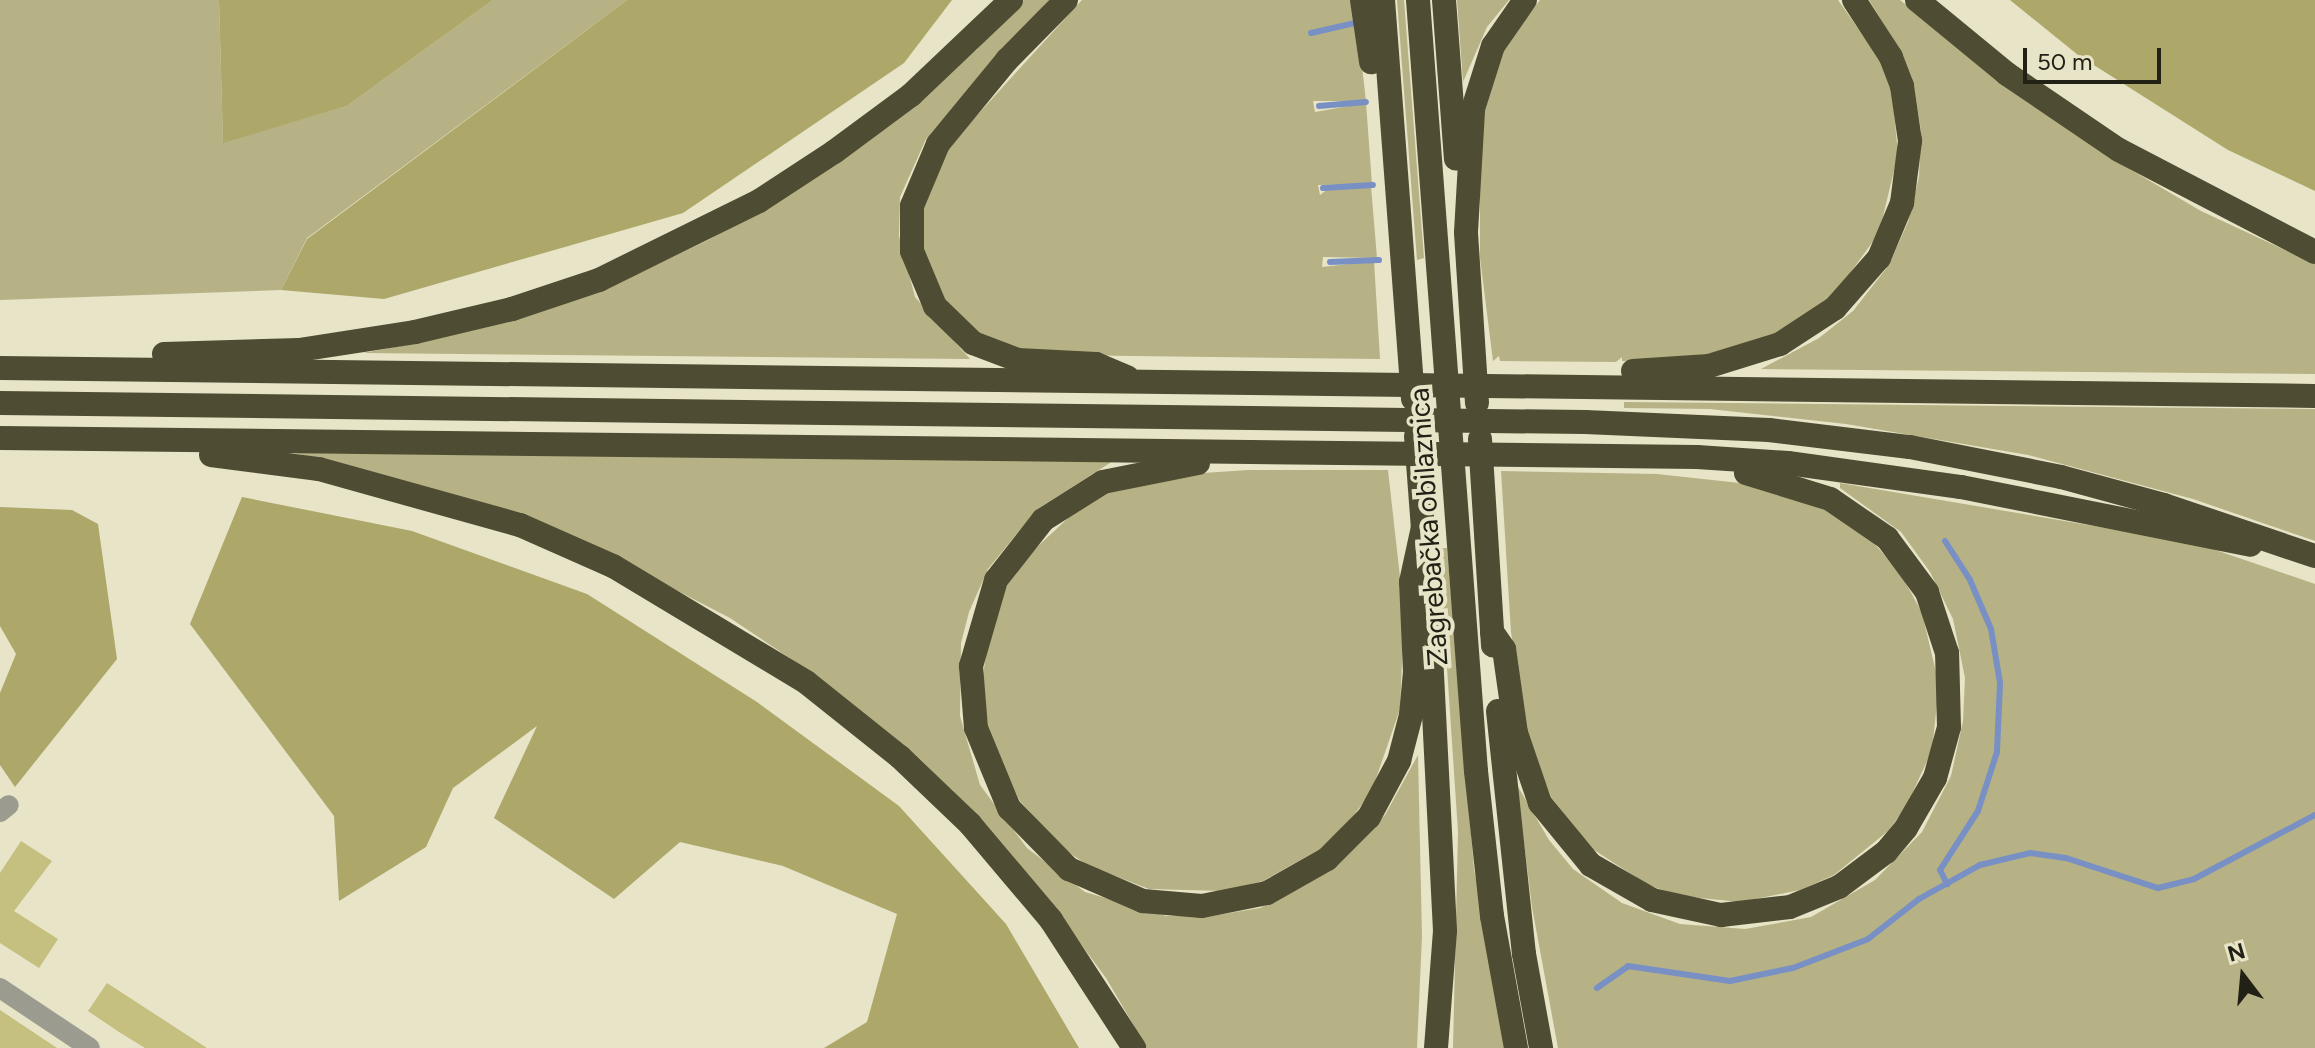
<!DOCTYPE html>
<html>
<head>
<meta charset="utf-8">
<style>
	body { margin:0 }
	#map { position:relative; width:2315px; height:1048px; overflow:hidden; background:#e7e4c7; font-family:Figtree,sans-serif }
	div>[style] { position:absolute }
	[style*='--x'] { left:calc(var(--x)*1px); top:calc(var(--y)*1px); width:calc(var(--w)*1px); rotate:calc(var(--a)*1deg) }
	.green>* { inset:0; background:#b6b285 }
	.forest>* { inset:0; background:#ada769 }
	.stream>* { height:6px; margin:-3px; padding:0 3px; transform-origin:3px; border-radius:3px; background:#7890c4 }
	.building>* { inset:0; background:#c5bf80 }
	.minor>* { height:20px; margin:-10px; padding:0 10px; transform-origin:10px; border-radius:10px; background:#9c9b8f }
	.motorway>* { height:24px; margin:-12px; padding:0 12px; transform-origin:12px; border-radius:12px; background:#4e4c33 }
	span { translate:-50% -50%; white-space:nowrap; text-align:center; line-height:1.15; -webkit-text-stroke:8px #e7e4c7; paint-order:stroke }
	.street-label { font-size:28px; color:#222116 }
	.north { position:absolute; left:2203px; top:936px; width:80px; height:80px; -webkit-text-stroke:6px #e7e4c7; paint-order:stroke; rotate:344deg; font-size:22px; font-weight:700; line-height:32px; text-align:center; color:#222116 }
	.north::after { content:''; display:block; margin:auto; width:28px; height:36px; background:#222116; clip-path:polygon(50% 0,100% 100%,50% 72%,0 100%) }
	.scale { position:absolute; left:2023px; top:48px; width:138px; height:36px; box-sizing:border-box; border:4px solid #222116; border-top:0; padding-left:10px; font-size:24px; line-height:28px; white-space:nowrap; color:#222116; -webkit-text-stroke:6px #e7e4c7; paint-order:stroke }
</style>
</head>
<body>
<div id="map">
	<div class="green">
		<div style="clip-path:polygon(0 0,219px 0,223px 142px,347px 106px,493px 0,627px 0,307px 238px,281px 290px,0 300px)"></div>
		<div style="clip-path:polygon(1024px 0,1049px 0,926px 139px,900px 197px,899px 236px,915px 297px,970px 359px,363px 353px,423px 342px,639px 273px,706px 241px,769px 207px,976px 50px)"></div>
		<div style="clip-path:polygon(1082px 0,1351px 0,1357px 22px,1336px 26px,1357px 23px,1366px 101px,1313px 101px,1315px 112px,1366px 103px,1372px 184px,1318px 185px,1320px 195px,1329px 188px,1371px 186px,1377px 258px,1323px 257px,1322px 267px,1374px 261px,1380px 359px,1057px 355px,994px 343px,960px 319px,938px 290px,924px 255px,923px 203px,950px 145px)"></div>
		<div style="clip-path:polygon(1397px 0,1404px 0,1424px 258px,1417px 260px)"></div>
		<div style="clip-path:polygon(1457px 0,1509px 0,1487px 27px,1463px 82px)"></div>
		<div style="clip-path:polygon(1540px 0,1838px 0,1881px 61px,1892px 92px,1898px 154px,1879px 233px,1832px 298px,1787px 329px,1727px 351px,1662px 361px,1622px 361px,1622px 357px,1616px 362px,1500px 361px,1499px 356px,1493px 361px,1480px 258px,1480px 127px,1505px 47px)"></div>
		<div style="clip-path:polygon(1869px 0,1900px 0,2028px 102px,2116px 161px,2201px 211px,2315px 264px,2315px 374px,1761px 369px,1819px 338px,1853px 311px,1889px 265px,1908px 222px,1919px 177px,1921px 130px,1914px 88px,1900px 50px)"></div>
		<div style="clip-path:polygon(1624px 402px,2315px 409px,2315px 541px,2193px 499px,2028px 455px,1846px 424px,1710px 409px,1624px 408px)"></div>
		<div style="clip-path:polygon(295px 453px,1113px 461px,1036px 510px,988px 569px,969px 612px,961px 643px,960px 716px,980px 785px,1027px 848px,1085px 892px,1166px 916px,1211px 916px,1260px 908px,1332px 870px,1385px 815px,1418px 755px,1422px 936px,1417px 1048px,1147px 1048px,1106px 978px,1057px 912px,803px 667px,730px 618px,573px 537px,494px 506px)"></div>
		<div style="clip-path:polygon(1248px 470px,1388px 470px,1404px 613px,1400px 709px,1372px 790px,1350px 821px,1320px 849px,1263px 881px,1223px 891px,1149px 889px,1087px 865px,1060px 846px,1020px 801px,1001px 768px,988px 726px,982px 684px,988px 639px,1002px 594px,1024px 559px,1079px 508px,1110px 492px,1174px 475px)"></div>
		<div style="clip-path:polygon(1501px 471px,1657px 474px,1758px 485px,1840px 516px,1873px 542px,1901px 574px,1922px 613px,1939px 685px,1932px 750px,1906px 807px,1888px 831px,1834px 875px,1800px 890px,1740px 902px,1680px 896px,1648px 885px,1591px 848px,1551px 797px,1527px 736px,1511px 632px)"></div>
		<div style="clip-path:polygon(1840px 483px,2195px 543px,2315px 584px,2315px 1048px,1558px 1048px,1532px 907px,1517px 785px,1549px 840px,1573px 869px,1622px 903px,1680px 924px,1745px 929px,1811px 917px,1875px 880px,1922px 832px,1951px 776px,1963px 721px,1965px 678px,1953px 619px,1930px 572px,1901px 532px,1840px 488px)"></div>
		<div style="clip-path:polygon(1439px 548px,1447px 548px,1474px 869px,1505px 1048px,1453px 1048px,1458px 832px)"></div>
	</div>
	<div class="forest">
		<div style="clip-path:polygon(219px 0,493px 0,347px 106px,223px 143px)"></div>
		<div style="clip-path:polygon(627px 0,952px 0,904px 63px,683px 213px,384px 299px,281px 290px,307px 239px)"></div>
		<div style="clip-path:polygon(2010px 0,2315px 0,2315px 191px,2228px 150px,2078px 55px)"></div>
		<div style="clip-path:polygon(242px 497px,412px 531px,587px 594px,757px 702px,899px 806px,1006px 924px,1079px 1048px,824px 1048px,867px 1022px,897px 914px,783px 866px,680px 842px,614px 899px,494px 818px,537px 726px,453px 788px,426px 847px,339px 901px,334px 816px,190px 624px)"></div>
		<div style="clip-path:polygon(0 507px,72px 510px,98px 524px,117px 659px,15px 787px,0 765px,0 693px,16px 654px,0 626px)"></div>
	</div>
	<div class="stream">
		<div style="--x:1311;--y:33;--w:49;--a:-12.9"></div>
		<div style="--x:1319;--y:106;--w:47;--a:-4.9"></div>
		<div style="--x:1323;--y:188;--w:50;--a:-3.4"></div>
		<div style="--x:1330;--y:262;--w:49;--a:-2.3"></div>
		<div style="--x:1945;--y:541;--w:46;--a:57.3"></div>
		<div style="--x:1970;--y:580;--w:53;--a:66.8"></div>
		<div style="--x:1991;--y:629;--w:55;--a:80.5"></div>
		<div style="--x:2000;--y:683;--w:69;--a:92.5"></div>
		<div style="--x:1997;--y:752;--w:62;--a:107.9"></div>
		<div style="--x:1978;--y:811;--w:70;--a:122.8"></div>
		<div style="--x:1940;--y:870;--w:16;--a:63"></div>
		<div style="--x:1597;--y:988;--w:38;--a:-35"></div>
		<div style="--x:1628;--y:966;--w:103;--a:8.4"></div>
		<div style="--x:1730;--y:981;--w:64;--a:-11.7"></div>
		<div style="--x:1793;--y:968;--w:80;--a:-21.1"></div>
		<div style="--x:1868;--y:939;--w:65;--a:-38.1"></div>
		<div style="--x:1919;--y:899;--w:70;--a:-29.1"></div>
		<div style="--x:1980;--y:865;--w:51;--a:-13.5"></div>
		<div style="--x:2030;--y:853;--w:36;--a:8"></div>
		<div style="--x:2066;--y:858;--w:97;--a:18.1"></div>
		<div style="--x:2158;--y:888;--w:37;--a:-14"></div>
		<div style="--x:2194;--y:879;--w:137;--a:-27.9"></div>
	</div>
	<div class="building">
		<div style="clip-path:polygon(21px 841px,52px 861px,14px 911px,58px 939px,39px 968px,0 943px,0 873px)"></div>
		<div style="clip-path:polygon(107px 983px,150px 1011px,207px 1048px,145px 1048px,119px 1032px,88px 1011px)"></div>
		<div style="clip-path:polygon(0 1010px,57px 1048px,0 1048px)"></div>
	</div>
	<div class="minor">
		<div style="--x:0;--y:812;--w:11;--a:-38"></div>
		<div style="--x:0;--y:988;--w:108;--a:33.7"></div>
	</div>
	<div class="motorway">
		<div style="--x:1066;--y:0;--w:84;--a:134.5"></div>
		<div style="--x:1007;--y:60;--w:109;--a:129.4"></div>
		<div style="--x:938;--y:144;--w:67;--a:112.8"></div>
		<div style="--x:912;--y:206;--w:45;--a:90"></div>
		<div style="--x:912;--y:251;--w:60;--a:67.3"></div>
		<div style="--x:935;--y:306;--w:53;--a:44.2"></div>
		<div style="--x:973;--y:343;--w:48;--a:20.7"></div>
		<div style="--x:1018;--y:360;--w:78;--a:2.9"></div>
		<div style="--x:1096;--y:364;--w:34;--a:23"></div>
		<div style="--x:1362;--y:0;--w:63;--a:81.7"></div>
		<div style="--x:1383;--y:0;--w:400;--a:85.7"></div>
		<div style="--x:1418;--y:0;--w:773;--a:85.7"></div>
		<div style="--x:1476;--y:771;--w:146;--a:83.7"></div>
		<div style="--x:1492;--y:916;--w:134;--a:79.7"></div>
		<div style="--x:1444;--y:0;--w:159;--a:85.7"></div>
		<div style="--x:1917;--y:0;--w:117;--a:39.4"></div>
		<div style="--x:2007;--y:74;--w:135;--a:34.2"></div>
		<div style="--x:2119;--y:150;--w:221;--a:27.5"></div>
		<div style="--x:164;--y:354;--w:135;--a:-1.7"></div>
		<div style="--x:299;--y:350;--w:117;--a:-8.8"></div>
		<div style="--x:415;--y:332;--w:100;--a:-13.3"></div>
		<div style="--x:512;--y:309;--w:92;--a:-18.4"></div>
		<div style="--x:599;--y:280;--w:178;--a:-26.3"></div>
		<div style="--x:759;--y:201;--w:90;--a:-33.2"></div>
		<div style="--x:834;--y:152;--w:96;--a:-36.5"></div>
		<div style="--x:911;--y:95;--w:138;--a:-43.5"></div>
		<div style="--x:0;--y:368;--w:2315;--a:0.69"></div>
		<div style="--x:1633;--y:371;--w:76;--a:-3.8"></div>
		<div style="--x:1709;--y:366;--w:74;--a:-17.2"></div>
		<div style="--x:1780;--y:344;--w:66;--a:-33.2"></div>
		<div style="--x:1835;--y:308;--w:67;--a:-48.7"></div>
		<div style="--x:1879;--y:258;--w:60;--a:-67.3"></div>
		<div style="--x:1902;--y:203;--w:63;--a:-82.6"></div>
		<div style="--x:1910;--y:141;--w:56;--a:-98.3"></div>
		<div style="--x:1902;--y:86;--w:31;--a:-111"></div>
		<div style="--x:1891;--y:57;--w:68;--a:-123"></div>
		<div style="--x:0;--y:403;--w:1585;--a:0.69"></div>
		<div style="--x:1585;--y:422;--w:184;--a:2.5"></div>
		<div style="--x:1769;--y:430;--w:142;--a:6.9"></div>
		<div style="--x:1910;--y:447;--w:154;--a:11.2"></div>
		<div style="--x:2061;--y:477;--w:107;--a:15.2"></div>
		<div style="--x:2164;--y:505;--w:159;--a:18.7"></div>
		<div style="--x:1477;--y:403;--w:171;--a:-93.7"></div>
		<div style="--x:1466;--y:232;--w:123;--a:-86.7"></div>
		<div style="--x:1473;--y:109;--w:66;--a:-72.4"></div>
		<div style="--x:1493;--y:46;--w:56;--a:-55.2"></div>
		<div style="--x:1416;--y:436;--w:107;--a:85.7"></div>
		<div style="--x:0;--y:438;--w:1697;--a:0.64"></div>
		<div style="--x:1697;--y:457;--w:91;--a:3.8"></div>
		<div style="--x:1788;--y:463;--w:175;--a:7.9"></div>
		<div style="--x:1961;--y:487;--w:295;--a:11.3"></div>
		<div style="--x:1480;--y:439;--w:207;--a:86.4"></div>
		<div style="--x:211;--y:455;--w:109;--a:7.4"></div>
		<div style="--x:319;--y:469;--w:209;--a:15.6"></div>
		<div style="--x:520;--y:525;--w:102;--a:23.8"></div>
		<div style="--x:613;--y:566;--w:225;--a:31"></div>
		<div style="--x:806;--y:682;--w:120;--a:38.6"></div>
		<div style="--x:900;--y:757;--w:97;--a:43.7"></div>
		<div style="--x:970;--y:824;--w:126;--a:49.8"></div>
		<div style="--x:1051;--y:920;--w:153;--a:57"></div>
		<div style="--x:1198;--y:463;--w:97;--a:168.7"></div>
		<div style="--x:1103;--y:482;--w:71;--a:147.7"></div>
		<div style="--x:1043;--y:520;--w:76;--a:128.1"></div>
		<div style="--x:996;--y:580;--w:90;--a:106.2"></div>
		<div style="--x:971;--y:666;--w:62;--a:85.4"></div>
		<div style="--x:976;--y:728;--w:87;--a:67.6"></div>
		<div style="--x:1009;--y:808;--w:86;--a:45.5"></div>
		<div style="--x:1069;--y:869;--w:81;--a:23.4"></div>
		<div style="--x:1143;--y:901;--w:59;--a:4.8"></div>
		<div style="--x:1202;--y:906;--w:66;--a:-11.3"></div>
		<div style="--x:1267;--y:893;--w:69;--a:-29.5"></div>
		<div style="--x:1327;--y:859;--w:59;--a:-45"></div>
		<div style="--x:1369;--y:817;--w:64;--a:-61.8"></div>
		<div style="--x:1399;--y:761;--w:48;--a:-75.4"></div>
		<div style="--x:1411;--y:715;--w:43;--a:-84.7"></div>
		<div style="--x:1415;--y:672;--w:90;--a:-92.5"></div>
		<div style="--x:1411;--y:582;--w:56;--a:-77.7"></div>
		<div style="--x:1429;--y:615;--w:316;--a:87.1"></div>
		<div style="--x:1445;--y:931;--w:117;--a:94.4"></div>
		<div style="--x:1492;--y:632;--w:21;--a:55"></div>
		<div style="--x:1504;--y:649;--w:85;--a:81.9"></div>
		<div style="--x:1516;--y:733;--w:74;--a:71.1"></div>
		<div style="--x:1540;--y:803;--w:80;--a:50.6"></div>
		<div style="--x:1591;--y:865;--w:70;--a:29.8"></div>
		<div style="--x:1652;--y:900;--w:71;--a:12.3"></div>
		<div style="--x:1721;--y:915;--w:69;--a:-6.6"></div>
		<div style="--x:1790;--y:907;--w:53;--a:-22.2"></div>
		<div style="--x:1839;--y:887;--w:59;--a:-36.7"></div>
		<div style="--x:1886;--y:852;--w:31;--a:-50"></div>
		<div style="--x:1906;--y:828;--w:58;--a:-59.9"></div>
		<div style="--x:1935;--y:778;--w:53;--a:-74.6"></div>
		<div style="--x:1949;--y:727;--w:74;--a:-91.5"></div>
		<div style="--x:1947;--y:653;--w:64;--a:-108.2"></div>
		<div style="--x:1927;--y:592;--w:67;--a:-126.5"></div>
		<div style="--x:1887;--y:538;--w:69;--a:-145.6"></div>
		<div style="--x:1830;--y:499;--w:88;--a:-162.8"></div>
		<div style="--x:1498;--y:711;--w:244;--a:83.9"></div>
		<div style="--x:1524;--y:954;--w:96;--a:79.7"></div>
	</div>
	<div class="street-label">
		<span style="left:1428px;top:527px;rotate:-94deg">Zagrebačka obilaznica</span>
	</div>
	<div class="north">N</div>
	<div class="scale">50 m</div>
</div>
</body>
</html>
